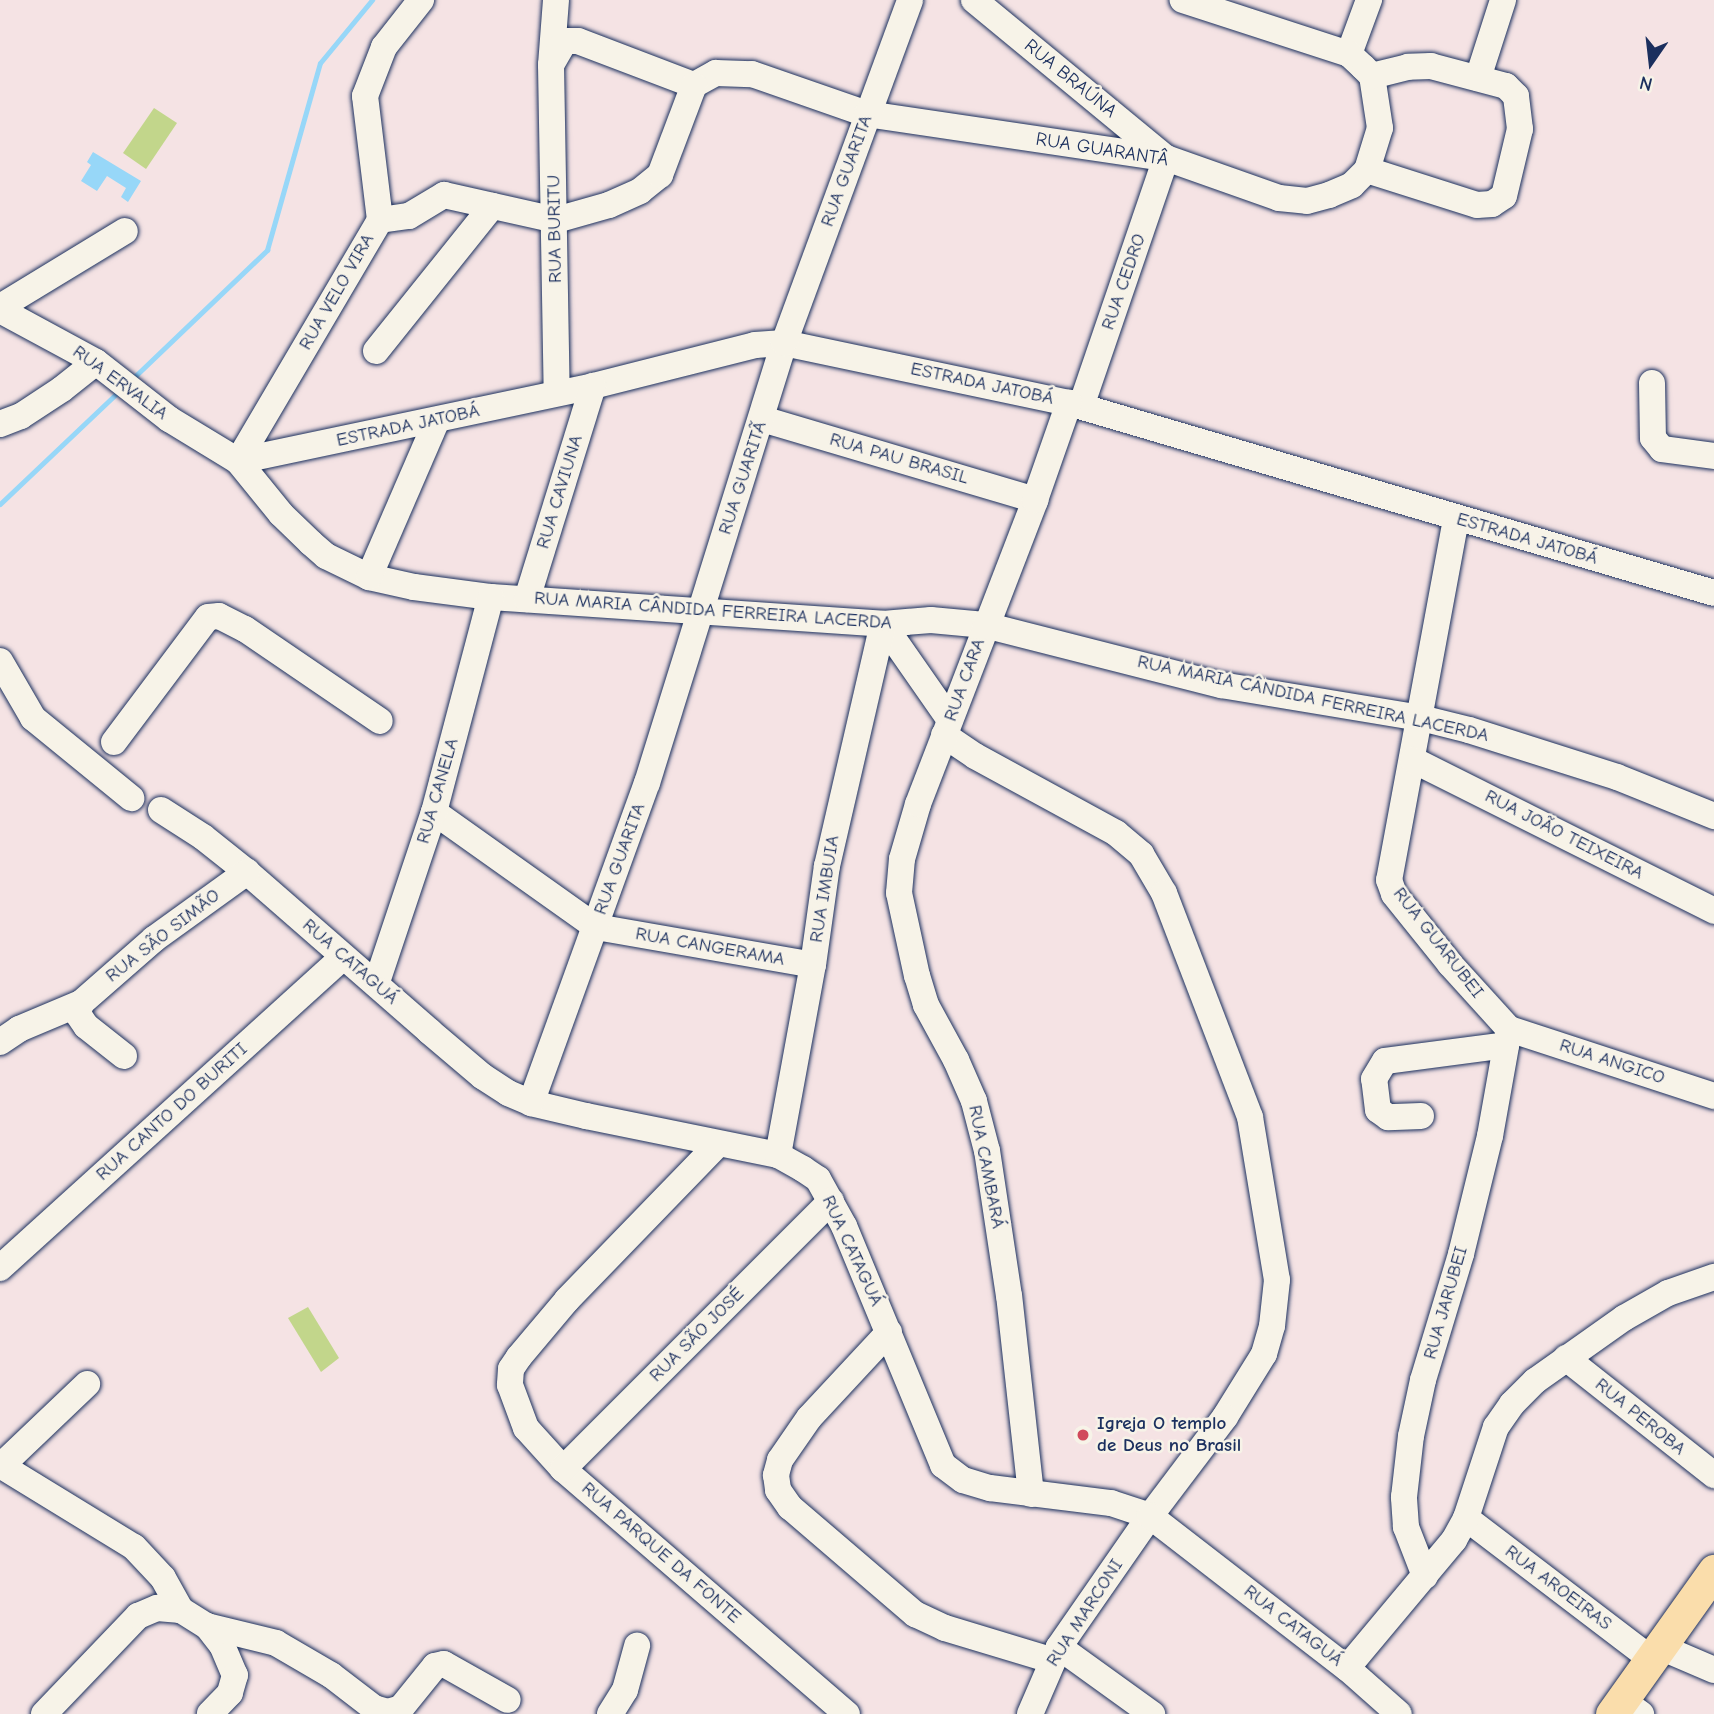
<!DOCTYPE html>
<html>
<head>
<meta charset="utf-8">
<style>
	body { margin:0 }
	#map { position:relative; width:1714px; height:1714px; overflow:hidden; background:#f5e3e4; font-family:"Comic Neue",sans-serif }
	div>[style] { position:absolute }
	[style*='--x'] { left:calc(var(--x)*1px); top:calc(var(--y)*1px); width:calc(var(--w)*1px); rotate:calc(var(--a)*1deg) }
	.green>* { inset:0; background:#c2d68b }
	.water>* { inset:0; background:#97d7f8 }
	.stream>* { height:5px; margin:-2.5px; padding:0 2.5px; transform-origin:2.5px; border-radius:2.5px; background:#97d7f8 }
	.roads { filter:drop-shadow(0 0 2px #1b2f5e) drop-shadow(0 0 2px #1b2f5e) }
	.minor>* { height:26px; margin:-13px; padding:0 13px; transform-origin:13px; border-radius:13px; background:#f7f3e8 }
	.major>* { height:33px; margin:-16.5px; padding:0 16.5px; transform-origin:16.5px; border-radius:16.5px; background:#faddab }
	.dots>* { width:19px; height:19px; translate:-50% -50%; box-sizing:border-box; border:4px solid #f7f3e8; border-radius:50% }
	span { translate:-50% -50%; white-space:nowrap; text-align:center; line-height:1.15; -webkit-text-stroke:5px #f7f3e8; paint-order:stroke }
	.street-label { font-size:19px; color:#1b2f5e }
	.poi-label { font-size:19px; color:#1b2f5e; font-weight:700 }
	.left { translate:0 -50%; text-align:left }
	.north { position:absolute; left:1616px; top:28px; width:70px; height:70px; -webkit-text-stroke:5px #f7f3e8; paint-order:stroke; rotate:194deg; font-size:19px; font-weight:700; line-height:28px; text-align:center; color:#1b2f5e }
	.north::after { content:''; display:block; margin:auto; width:24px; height:32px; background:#1b2f5e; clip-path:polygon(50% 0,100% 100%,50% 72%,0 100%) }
</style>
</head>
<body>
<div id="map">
	<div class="green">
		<div style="clip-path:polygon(154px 108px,177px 123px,146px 169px,123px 153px)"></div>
		<div style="clip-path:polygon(308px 1307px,339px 1358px,321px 1372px,288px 1318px)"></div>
	</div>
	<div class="water">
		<div style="clip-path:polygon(93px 152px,141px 181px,128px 202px,121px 197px,126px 188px,107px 176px,97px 191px,81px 181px,91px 165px,87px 162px)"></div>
	</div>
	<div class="stream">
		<div style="--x:130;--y:381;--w:190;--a:-43.7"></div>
		<div style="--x:267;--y:250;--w:194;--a:-74.2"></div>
		<div style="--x:320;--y:63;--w:82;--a:-50.5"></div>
		<div style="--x:0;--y:504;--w:166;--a:-43.5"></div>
	</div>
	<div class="roads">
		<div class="minor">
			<div style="--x:556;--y:0;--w:65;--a:94.4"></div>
			<div style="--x:551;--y:65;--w:328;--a:89"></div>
			<div style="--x:974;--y:0;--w:249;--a:39.5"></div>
			<div style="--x:1166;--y:158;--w:262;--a:108.9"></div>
			<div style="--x:1349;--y:54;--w:58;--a:-69.7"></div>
			<div style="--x:551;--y:65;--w:28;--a:-60"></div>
			<div style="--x:565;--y:41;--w:13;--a:0"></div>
			<div style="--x:578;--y:41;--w:124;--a:20.8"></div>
			<div style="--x:694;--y:85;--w:25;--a:-29"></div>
			<div style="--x:716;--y:73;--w:36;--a:2"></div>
			<div style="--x:752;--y:74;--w:122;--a:19.2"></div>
			<div style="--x:867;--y:114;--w:302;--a:8.4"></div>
			<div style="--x:1166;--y:158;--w:120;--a:19.5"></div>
			<div style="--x:1279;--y:198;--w:28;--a:6"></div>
			<div style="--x:1307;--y:201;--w:23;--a:-15"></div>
			<div style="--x:1329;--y:195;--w:25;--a:-23"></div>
			<div style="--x:1352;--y:185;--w:21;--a:-45"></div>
			<div style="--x:1367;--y:170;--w:44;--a:-72.8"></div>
			<div style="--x:1380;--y:128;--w:53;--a:-98.7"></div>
			<div style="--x:1372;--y:76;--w:13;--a:-135"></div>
			<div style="--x:1363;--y:67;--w:19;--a:-137"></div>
			<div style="--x:1349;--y:54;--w:175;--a:-162"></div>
			<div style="--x:1478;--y:78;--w:82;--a:-72.2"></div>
			<div style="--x:1367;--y:170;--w:115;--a:17.7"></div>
			<div style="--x:1477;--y:205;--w:15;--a:-4"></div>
			<div style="--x:1492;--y:204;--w:14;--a:-34"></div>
			<div style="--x:1504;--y:196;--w:69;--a:-76.6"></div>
			<div style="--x:1520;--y:129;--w:33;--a:-97"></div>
			<div style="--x:1516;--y:96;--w:14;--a:-135"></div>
			<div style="--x:1506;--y:86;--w:78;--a:-165.1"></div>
			<div style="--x:1431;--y:66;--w:23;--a:178"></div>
			<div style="--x:1408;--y:67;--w:37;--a:166"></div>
			<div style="--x:380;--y:220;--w:29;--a:-8"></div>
			<div style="--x:409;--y:216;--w:41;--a:-31"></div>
			<div style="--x:444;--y:195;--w:115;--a:12.6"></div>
			<div style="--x:556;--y:220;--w:55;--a:-15.8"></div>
			<div style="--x:609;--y:205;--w:34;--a:-24"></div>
			<div style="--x:640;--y:191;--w:26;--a:-39"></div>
			<div style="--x:660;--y:175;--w:96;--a:-69.3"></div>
			<div style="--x:0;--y:307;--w:146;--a:-31.3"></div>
			<div style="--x:0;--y:310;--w:109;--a:28.4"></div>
			<div style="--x:96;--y:362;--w:93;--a:38"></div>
			<div style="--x:169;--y:419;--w:81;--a:31.3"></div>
			<div style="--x:238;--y:461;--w:68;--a:50.9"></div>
			<div style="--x:281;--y:514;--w:42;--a:44"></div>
			<div style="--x:311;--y:543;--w:20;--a:41"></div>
			<div style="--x:326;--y:556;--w:48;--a:26"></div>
			<div style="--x:369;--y:577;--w:46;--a:12.5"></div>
			<div style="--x:414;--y:587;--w:78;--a:7.4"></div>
			<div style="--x:491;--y:597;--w:393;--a:3.9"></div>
			<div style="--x:883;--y:624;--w:48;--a:-4.8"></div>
			<div style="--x:931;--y:620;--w:54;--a:5.3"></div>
			<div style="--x:985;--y:625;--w:244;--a:14.3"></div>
			<div style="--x:1221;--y:685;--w:203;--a:9.4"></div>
			<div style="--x:1421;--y:718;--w:49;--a:14"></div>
			<div style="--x:1469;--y:730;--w:155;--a:17.6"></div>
			<div style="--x:1617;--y:777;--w:105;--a:21.9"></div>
			<div style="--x:376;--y:351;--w:186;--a:-51.3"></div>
			<div style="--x:1652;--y:383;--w:55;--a:89"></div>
			<div style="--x:1653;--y:438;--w:14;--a:51"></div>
			<div style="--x:1662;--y:449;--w:52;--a:7.7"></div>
			<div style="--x:762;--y:419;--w:285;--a:16.5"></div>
			<div style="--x:0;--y:424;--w:22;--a:-21"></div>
			<div style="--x:21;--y:416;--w:49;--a:-33.4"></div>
			<div style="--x:62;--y:389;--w:43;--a:-38.5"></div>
			<div style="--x:238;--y:461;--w:363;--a:-11.9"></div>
			<div style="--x:593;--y:386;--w:167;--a:-14.2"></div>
			<div style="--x:755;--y:345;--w:29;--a:-4"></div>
			<div style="--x:784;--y:343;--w:291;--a:11.9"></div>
			<div style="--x:1069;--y:403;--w:672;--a:16.41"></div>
			<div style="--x:238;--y:461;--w:280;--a:-59.5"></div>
			<div style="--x:380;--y:220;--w:125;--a:-96.9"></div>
			<div style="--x:365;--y:96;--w:53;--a:-68.8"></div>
			<div style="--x:384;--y:47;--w:60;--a:-51.8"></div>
			<div style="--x:1456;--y:519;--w:367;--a:100.5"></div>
			<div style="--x:1389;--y:880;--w:15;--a:70"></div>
			<div style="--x:1394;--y:894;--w:90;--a:51.3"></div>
			<div style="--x:1450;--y:964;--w:88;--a:47.8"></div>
			<div style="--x:369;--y:577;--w:171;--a:-66.6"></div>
			<div style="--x:527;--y:599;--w:223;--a:-72.8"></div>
			<div style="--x:883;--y:624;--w:117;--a:55.1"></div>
			<div style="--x:0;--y:661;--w:66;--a:59.9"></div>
			<div style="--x:33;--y:718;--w:127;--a:39.2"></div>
			<div style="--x:944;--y:735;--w:37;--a:34"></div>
			<div style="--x:975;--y:756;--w:161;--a:28.6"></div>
			<div style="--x:1116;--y:833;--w:33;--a:40"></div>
			<div style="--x:1141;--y:854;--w:45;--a:59.5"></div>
			<div style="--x:1164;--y:893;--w:240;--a:69"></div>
			<div style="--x:1250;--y:1117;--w:165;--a:80.6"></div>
			<div style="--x:1277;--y:1280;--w:46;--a:96.2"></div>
			<div style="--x:1272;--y:1326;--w:29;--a:106"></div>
			<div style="--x:1264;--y:1354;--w:74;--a:121.8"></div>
			<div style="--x:1225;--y:1417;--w:124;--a:127.1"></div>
			<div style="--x:1150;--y:1516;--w:160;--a:124.8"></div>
			<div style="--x:1059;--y:1647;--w:73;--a:113.4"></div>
			<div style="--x:114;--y:742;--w:156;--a:-53.1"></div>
			<div style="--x:208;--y:617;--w:11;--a:-5"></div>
			<div style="--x:219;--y:616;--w:29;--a:27"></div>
			<div style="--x:245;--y:629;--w:163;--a:34.3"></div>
			<div style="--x:1413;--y:760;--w:337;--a:26.6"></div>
			<div style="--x:161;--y:810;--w:50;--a:32.7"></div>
			<div style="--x:203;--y:837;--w:56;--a:38.5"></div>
			<div style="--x:247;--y:872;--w:242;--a:41.1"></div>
			<div style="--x:429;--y:1031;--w:70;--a:40.3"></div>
			<div style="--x:482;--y:1076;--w:31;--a:33"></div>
			<div style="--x:508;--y:1093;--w:25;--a:23"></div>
			<div style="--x:531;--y:1103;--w:57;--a:13.3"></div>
			<div style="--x:586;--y:1116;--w:196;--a:11.5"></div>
			<div style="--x:778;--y:1155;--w:29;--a:29"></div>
			<div style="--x:803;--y:1169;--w:18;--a:34"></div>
			<div style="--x:818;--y:1179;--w:54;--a:61"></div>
			<div style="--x:844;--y:1226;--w:259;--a:67.5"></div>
			<div style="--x:943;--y:1465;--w:25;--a:37"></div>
			<div style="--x:963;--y:1480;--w:28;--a:17"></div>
			<div style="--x:990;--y:1488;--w:122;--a:7.1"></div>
			<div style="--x:1111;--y:1503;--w:41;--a:18.4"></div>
			<div style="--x:1150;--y:1516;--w:249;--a:37.7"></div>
			<div style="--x:1347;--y:1668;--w:69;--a:41.5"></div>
			<div style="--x:434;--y:812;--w:199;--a:35.4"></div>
			<div style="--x:596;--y:927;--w:220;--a:9.9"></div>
			<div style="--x:377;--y:982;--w:179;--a:-71.5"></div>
			<div style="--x:434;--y:812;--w:222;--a:-75.2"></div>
			<div style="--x:1509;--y:1029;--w:216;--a:18.1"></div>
			<div style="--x:0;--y:1042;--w:23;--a:-34"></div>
			<div style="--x:19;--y:1029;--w:67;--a:-22.8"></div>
			<div style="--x:124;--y:1056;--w:48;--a:-141.7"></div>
			<div style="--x:86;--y:1026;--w:14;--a:-124"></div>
			<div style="--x:78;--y:1014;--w:11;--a:-75"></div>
			<div style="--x:81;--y:1003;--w:97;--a:-41.2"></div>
			<div style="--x:154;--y:939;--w:115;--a:-35.8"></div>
			<div style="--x:531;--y:1103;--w:340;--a:-70.1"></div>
			<div style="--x:647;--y:783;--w:461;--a:-72.7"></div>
			<div style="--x:784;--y:343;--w:365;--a:-69.8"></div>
			<div style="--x:1421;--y:1116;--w:33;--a:178"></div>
			<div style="--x:1388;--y:1117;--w:12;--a:-145"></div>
			<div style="--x:1378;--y:1110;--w:31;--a:-97"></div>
			<div style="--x:1374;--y:1079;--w:21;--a:-59"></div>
			<div style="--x:1385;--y:1061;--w:122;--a:-7.5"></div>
			<div style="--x:718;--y:1144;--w:217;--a:134.1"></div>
			<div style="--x:567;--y:1300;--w:75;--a:130.1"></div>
			<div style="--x:519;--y:1357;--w:14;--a:124"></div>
			<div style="--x:511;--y:1369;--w:16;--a:94"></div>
			<div style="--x:510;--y:1385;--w:46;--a:69.6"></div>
			<div style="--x:526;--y:1428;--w:55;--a:47.9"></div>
			<div style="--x:563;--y:1469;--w:375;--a:40.8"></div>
			<div style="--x:778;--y:1155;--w:193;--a:-79.6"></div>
			<div style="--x:813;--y:965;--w:100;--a:-82"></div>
			<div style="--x:827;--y:866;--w:248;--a:-77"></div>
			<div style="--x:0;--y:1268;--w:463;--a:-42.2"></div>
			<div style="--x:889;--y:1332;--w:117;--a:132.9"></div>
			<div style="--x:809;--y:1418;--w:51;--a:124.6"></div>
			<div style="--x:780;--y:1460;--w:16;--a:105"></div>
			<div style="--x:776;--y:1475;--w:15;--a:82"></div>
			<div style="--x:778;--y:1490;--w:21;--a:55"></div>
			<div style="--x:790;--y:1507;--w:165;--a:40.6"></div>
			<div style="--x:915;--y:1614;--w:33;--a:25"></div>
			<div style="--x:945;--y:1628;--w:111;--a:16.8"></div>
			<div style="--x:1566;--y:1358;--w:189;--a:38.3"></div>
			<div style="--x:0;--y:1465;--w:157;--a:31.5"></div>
			<div style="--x:134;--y:1547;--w:42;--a:46.9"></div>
			<div style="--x:163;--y:1578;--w:37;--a:61"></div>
			<div style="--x:181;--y:1610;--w:31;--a:32"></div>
			<div style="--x:207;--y:1626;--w:24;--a:52"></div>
			<div style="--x:222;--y:1645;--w:33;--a:67"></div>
			<div style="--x:235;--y:1675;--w:19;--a:106"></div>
			<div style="--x:230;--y:1693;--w:29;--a:134"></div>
			<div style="--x:1;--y:1466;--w:119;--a:-43.6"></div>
			<div style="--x:563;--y:1469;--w:379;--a:-45"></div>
			<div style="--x:1031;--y:1494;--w:199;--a:-96.3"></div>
			<div style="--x:1009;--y:1296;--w:147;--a:-98.6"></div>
			<div style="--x:987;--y:1151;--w:52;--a:-104.6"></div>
			<div style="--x:974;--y:1101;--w:45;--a:-113.7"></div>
			<div style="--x:956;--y:1060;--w:63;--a:-118.6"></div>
			<div style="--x:926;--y:1005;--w:30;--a:-107"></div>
			<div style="--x:917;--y:976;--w:85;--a:-102.2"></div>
			<div style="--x:899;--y:893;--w:34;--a:-85"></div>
			<div style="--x:902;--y:859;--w:57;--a:-73.8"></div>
			<div style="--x:918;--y:804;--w:326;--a:-68.9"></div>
			<div style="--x:1035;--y:500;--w:103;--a:-70.7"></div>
			<div style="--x:1466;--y:1518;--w:231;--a:37.3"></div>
			<div style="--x:1425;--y:1576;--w:53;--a:-111.2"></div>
			<div style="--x:1406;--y:1527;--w:30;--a:-94"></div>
			<div style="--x:1404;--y:1497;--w:61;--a:-83.5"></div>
			<div style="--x:1411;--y:1436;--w:57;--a:-77.9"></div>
			<div style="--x:1423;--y:1380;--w:132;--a:-73.2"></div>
			<div style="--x:1461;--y:1254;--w:122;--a:-76.2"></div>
			<div style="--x:1490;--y:1136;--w:109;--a:-79.9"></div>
			<div style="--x:207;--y:1626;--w:71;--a:13.8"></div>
			<div style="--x:276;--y:1643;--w:64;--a:30.2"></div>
			<div style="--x:331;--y:1675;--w:54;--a:37.5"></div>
			<div style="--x:374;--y:1708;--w:15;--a:16"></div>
			<div style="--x:388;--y:1712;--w:14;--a:-17"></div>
			<div style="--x:401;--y:1708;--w:54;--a:-51"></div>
			<div style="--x:435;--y:1666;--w:9;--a:-13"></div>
			<div style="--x:444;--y:1664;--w:73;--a:29.4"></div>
			<div style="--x:1658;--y:1646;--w:61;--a:23.2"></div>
			<div style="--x:1059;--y:1647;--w:115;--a:35.8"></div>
			<div style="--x:1347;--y:1668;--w:167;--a:-50.1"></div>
			<div style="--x:1454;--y:1540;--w:25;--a:-61"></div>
			<div style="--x:1466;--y:1518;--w:96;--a:-71.8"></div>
			<div style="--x:1496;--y:1427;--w:28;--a:-55"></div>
			<div style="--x:1512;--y:1404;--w:33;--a:-45"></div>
			<div style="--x:1535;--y:1381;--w:109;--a:-35.3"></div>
			<div style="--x:1624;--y:1318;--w:51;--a:-29.6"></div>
			<div style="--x:1668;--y:1293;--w:49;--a:-19.2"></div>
			<div style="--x:1624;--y:1702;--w:21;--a:35"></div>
			<div style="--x:44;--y:1714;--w:136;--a:-46.2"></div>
			<div style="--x:138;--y:1616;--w:21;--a:-23"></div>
			<div style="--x:157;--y:1608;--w:24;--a:5"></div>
			<div style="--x:610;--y:1714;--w:28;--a:-58"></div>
			<div style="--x:625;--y:1690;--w:46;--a:-74.7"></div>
		</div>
		<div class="major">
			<div style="--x:1612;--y:1714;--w:176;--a:-54.5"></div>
		</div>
	</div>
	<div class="dots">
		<div style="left:1083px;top:1435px;background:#d1495b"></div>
	</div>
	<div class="street-label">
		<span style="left:1070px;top:79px;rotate:39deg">RUA BRAÚNA</span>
		<span style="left:1102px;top:150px;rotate:9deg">RUA GUARANTÂ</span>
		<span style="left:847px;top:171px;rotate:-70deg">RUA GUARITA</span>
		<span style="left:555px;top:229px;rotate:-91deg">RUA BURITU</span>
		<span style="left:1124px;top:282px;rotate:-71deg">RUA CEDRO</span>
		<span style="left:337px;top:292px;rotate:-60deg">RUA VELO VIRA</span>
		<span style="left:120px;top:383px;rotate:36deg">RUA ERVALIA</span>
		<span style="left:982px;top:384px;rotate:12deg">ESTRADA JATOBÁ</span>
		<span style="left:408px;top:426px;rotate:-12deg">ESTRADA JATOBÁ</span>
		<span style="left:899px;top:459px;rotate:16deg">RUA PAU BRASIL</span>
		<span style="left:743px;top:478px;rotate:-72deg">RUA GUARITÃ</span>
		<span style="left:560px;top:492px;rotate:-73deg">RUA CAVIUNA</span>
		<span style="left:1527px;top:539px;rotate:16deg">ESTRADA JATOBÁ</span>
		<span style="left:713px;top:611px;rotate:4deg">RUA MARIA CÂNDIDA FERREIRA LACERDA</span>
		<span style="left:965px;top:680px;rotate:-70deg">RUA CARA</span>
		<span style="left:1313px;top:699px;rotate:12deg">RUA MARIA CÂNDIDA FERREIRA LACERDA</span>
		<span style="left:438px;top:791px;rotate:-74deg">RUA CANELA</span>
		<span style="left:1564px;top:835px;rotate:27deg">RUA JOÃO TEIXEIRA</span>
		<span style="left:620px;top:859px;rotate:-70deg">RUA GUARITA</span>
		<span style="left:825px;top:889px;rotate:-81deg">RUA IMBUIA</span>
		<span style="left:163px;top:936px;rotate:-38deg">RUA SÃO SIMÃO</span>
		<span style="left:1438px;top:943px;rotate:52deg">RUA GUARUBEI</span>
		<span style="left:710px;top:947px;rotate:10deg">RUA CANGERAMA</span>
		<span style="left:350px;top:962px;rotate:41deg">RUA CATAGUÁ</span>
		<span style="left:1612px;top:1062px;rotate:18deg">RUA ANGICO</span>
		<span style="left:172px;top:1112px;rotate:-42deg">RUA CANTO DO BURITI</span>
		<span style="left:986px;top:1167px;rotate:79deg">RUA CAMBARÁ</span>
		<span style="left:852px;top:1251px;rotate:65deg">RUA CATAGUÁ</span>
		<span style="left:1446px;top:1303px;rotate:-74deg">RUA JARUBEI</span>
		<span style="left:697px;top:1335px;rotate:-45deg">RUA SÃO JOSÉ</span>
		<span style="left:1640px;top:1417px;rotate:39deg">RUA PEROBA</span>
		<span style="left:661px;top:1553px;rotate:41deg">RUA PARQUE DA FONTE</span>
		<span style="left:1558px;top:1588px;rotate:37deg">RUA AROEIRAS</span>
		<span style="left:1085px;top:1613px;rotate:-57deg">RUA MARCONI</span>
		<span style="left:1293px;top:1626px;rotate:38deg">RUA CATAGUÁ</span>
	</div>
	<div class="poi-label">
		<span class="left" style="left:1097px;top:1435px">Igreja O templo<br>de Deus no Brasil</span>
	</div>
	<div class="north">N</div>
</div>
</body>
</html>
